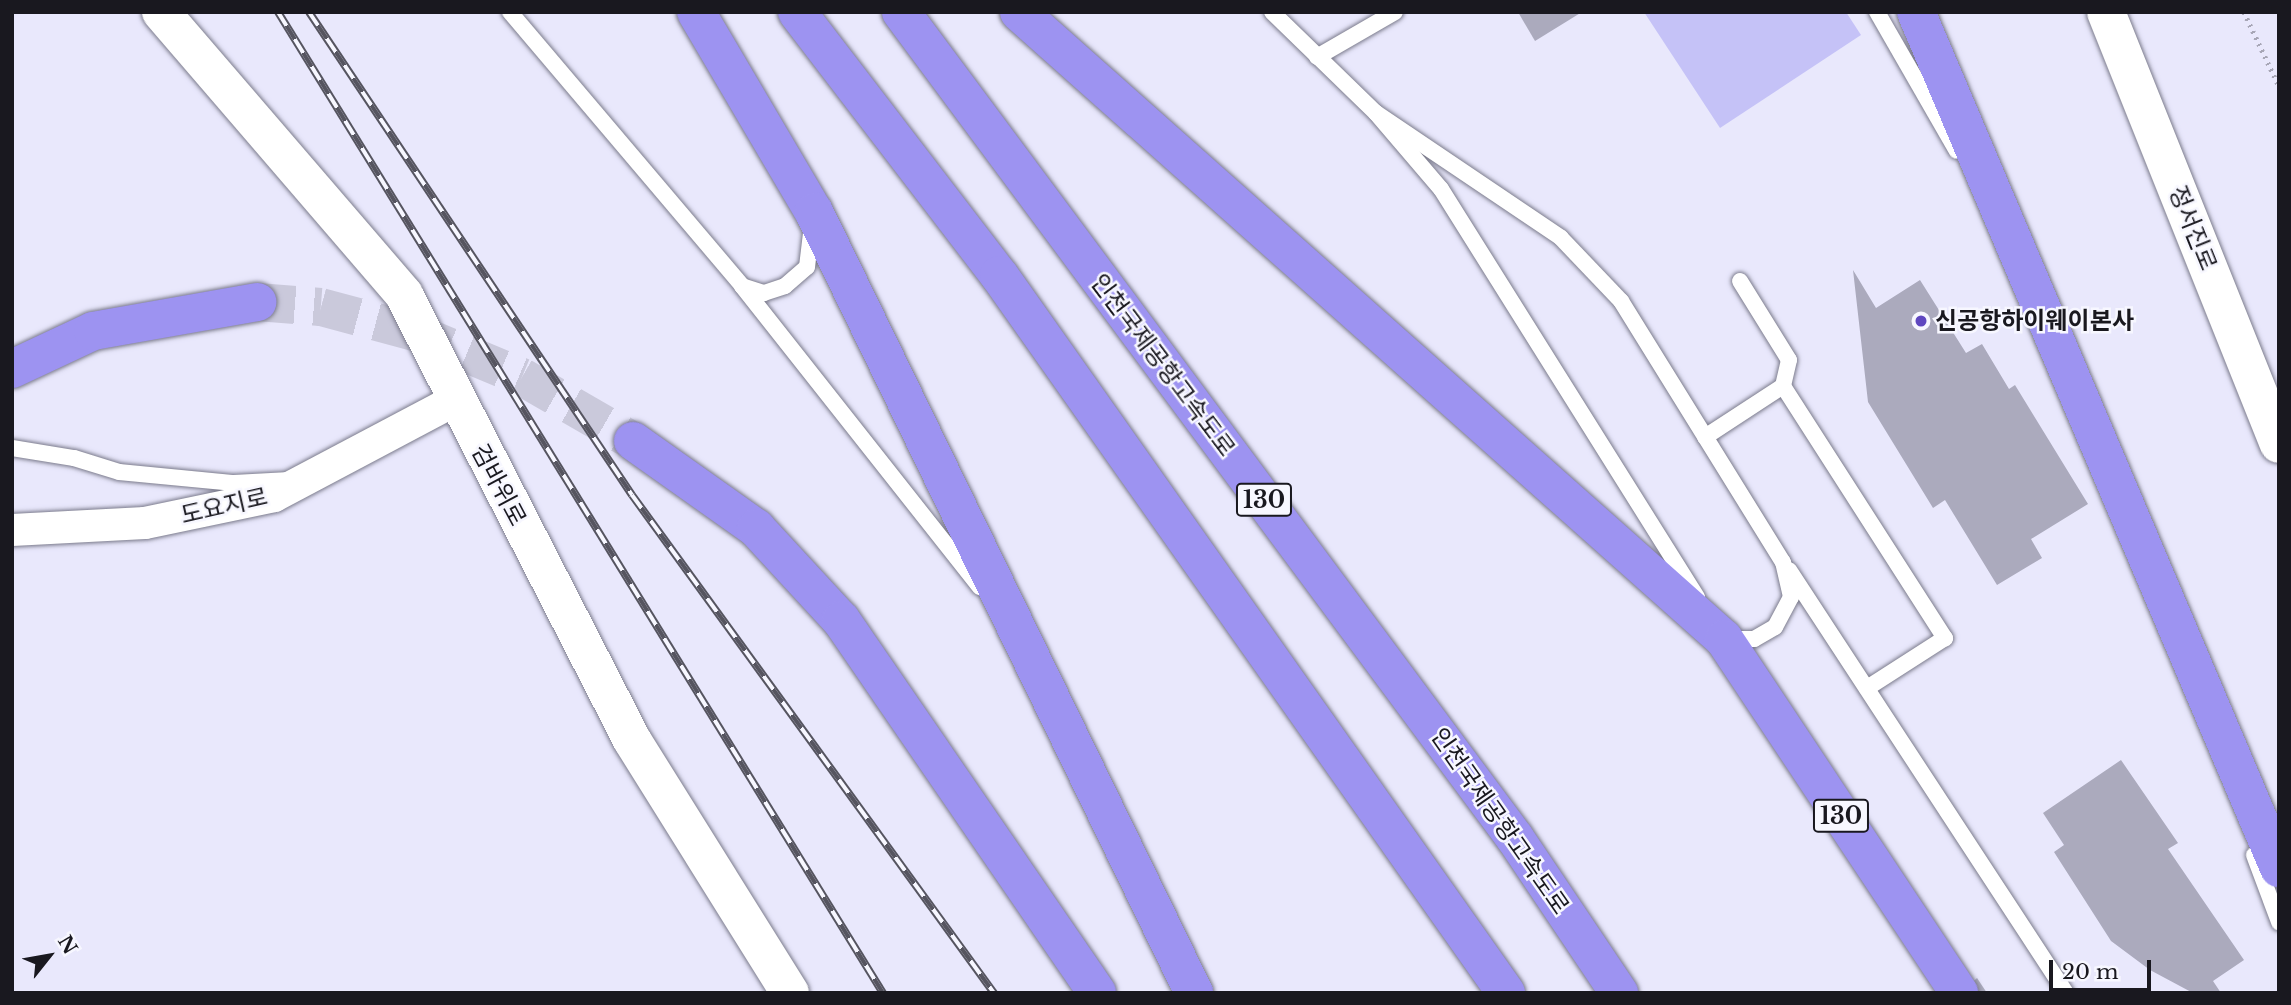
<!DOCTYPE html>
<html>
<head>
<meta charset="utf-8">
<style>
	body { margin:0 }
	#map { position:relative; width:2291px; height:1005px; overflow:hidden; background:#e9e8fc; font-family:"Libre Baskerville","Noto Sans KR",serif }
	div>[style] { position:absolute }
	[style*='--x'] { left:calc(var(--x)*1px); top:calc(var(--y)*1px); width:calc(var(--w)*1px); rotate:calc(var(--a)*1deg) }
	.green>* { inset:0; background:#c5c2f7 }
	.building>* { inset:0; background:#abaabd }
	.motorway-tunnel>* { height:38px; margin-top:-19px; transform-origin:0; background:repeating-linear-gradient(90deg,#cac9db 0 38px,transparent 0 57px) }
	.path>* { height:4.5px; margin-top:-2.25px; transform-origin:0; background:repeating-linear-gradient(90deg,#a7a6b6 0 2px,transparent 0 7px) }
	.roads { filter:drop-shadow(0 0 2px #7b7b8c) drop-shadow(0 0 2px #7b7b8c) }
	.service>* { height:16px; margin:-8px; padding:0 8px; transform-origin:8px; border-radius:8px; background:#fff }
	.minor>* { height:32px; margin:-16px; padding:0 16px; transform-origin:16px; border-radius:16px; background:#fff }
	.tertiary>* { height:38px; margin:-19px; padding:0 19px; transform-origin:19px; border-radius:19px; background:#fff }
	.motorway>* { height:38px; margin:-19px; padding:0 19px; transform-origin:19px; border-radius:19px; background:#9d93f1 }
	.rail>* { height:8px; margin-top:-4px; transform-origin:0; background:repeating-linear-gradient(90deg,#f7f7ff 0 16px,#565560 0 32px); box-sizing:border-box; border-block:2px solid #565560 }
	.dots>* { width:19px; height:19px; translate:-50% -50%; box-sizing:border-box; border:4px solid #f7f7ff; border-radius:50% }
	span { translate:-50% -50%; white-space:nowrap; text-align:center; line-height:1.15; -webkit-text-stroke:5px #f7f7ff; paint-order:stroke }
	.shield-label span { padding:2px 5px; background:#f7f7ff; border:2px solid; border-radius:5px; -webkit-text-stroke-width:0 }
	.shield-label { font-size:23px; color:#19181f; font-weight:700 }
	.street-label { font-size:24px; color:#19181f }
	.poi-label { font-size:24px; color:#19181f; font-weight:700 }
	.left { translate:0 -50%; text-align:left }
	.frame { position:absolute; inset:0; border:14px solid #19181f; pointer-events:none }
	.north { position:absolute; left:14px; top:921px; width:70px; height:70px; -webkit-text-stroke:5px #f7f7ff; paint-order:stroke; rotate:59deg; font-size:19px; font-weight:700; line-height:28px; text-align:center; color:#19181f }
	.north::after { content:''; display:block; margin:auto; width:24px; height:32px; background:#19181f; clip-path:polygon(50% 0,100% 100%,50% 72%,0 100%) }
	.scale { position:absolute; left:2049px; top:960px; width:102px; height:32px; box-sizing:border-box; border:4px solid #19181f; border-top:0; padding-left:9px; font-size:21px; line-height:24px; white-space:nowrap; color:#19181f; -webkit-text-stroke:5px #f7f7ff; paint-order:stroke }
</style>
</head>
<body>
<div id="map">
	<div class="green">
		<div style="clip-path:polygon(1644px 12px,1846px 12px,1861px 35px,1720px 128px)"></div>
	</div>
	<div class="building">
		<div style="clip-path:polygon(1518px 12px,1582px 12px,1535px 41px)"></div>
		<div style="clip-path:polygon(1853px 270px,1876px 308px,1920px 280px,1966px 353px,1982px 344px,2009px 389px,2015px 385px,2088px 504px,2031px 539px,2042px 558px,1997px 585px,1945px 500px,1933px 508px,1868px 402px)"></div>
		<div style="clip-path:polygon(2121px 760px,2178px 843px,2168px 849px,2244px 960px,2213px 981px,2221px 993px,2193px 993px,2150px 970px,2111px 941px,2054px 852px,2064px 845px,2043px 813px)"></div>
		<div style="clip-path:polygon(1977px 978px,1987px 993px,1961px 993px)"></div>
	</div>
	<div class="motorway-tunnel">
		<div style="--x:257;--y:302;--w:64;--a:4.5"></div>
		<div style="--x:321;--y:307;--w:96;--a:15"></div>
		<div style="--x:414;--y:332;--w:117;--a:22.6"></div>
		<div style="--x:522;--y:377;--w:128;--a:30"></div>
	</div>
	<div class="path">
		<div style="--x:2244;--y:12;--w:82;--a:64.7"></div>
	</div>
	<div class="roads">
		<div class="service">
			<div style="--x:510;--y:12;--w:359;--a:49.7"></div>
			<div style="--x:742;--y:286;--w:384;--a:51.7"></div>
			<div style="--x:1272;--y:12;--w:145;--a:44.2"></div>
			<div style="--x:1376;--y:113;--w:223;--a:34"></div>
			<div style="--x:1561;--y:238;--w:87;--a:46.4"></div>
			<div style="--x:1621;--y:301;--w:307;--a:58.2"></div>
			<div style="--x:1783;--y:562;--w:36;--a:77"></div>
			<div style="--x:1791;--y:597;--w:34;--a:118"></div>
			<div style="--x:1775;--y:627;--w:24;--a:150"></div>
			<div style="--x:1754;--y:639;--w:26;--a:180"></div>
			<div style="--x:1877;--y:12;--w:160;--a:60.1"></div>
			<div style="--x:1317;--y:57;--w:90;--a:-30"></div>
			<div style="--x:1376;--y:113;--w:100;--a:49.5"></div>
			<div style="--x:1441;--y:189;--w:482;--a:57.9"></div>
			<div style="--x:1740;--y:281;--w:93;--a:58.2"></div>
			<div style="--x:1789;--y:360;--w:27;--a:103"></div>
			<div style="--x:742;--y:286;--w:23;--a:18"></div>
			<div style="--x:764;--y:293;--w:22;--a:-18"></div>
			<div style="--x:785;--y:286;--w:29;--a:-41"></div>
			<div style="--x:807;--y:267;--w:42;--a:-83.2"></div>
			<div style="--x:1705;--y:437;--w:93;--a:-33.2"></div>
			<div style="--x:1783;--y:386;--w:300;--a:57.3"></div>
			<div style="--x:1945;--y:638;--w:93;--a:147.3"></div>
			<div style="--x:12;--y:448;--w:63;--a:9.2"></div>
			<div style="--x:74;--y:458;--w:47;--a:17.3"></div>
			<div style="--x:119;--y:472;--w:116;--a:5.5"></div>
			<div style="--x:234;--y:483;--w:56;--a:-3.1"></div>
			<div style="--x:1789;--y:570;--w:506;--a:56.78"></div>
			<div style="--x:2254;--y:855;--w:72;--a:69.5"></div>
		</div>
		<div class="minor">
			<div style="--x:12;--y:530;--w:133;--a:-3"></div>
			<div style="--x:145;--y:523;--w:132;--a:-11.8"></div>
			<div style="--x:274;--y:496;--w:205;--a:-27.9"></div>
		</div>
		<div class="tertiary">
			<div style="--x:161;--y:12;--w:373;--a:49.3"></div>
			<div style="--x:404;--y:295;--w:500;--a:62.87"></div>
			<div style="--x:632;--y:740;--w:298;--a:58"></div>
			<div style="--x:2106;--y:12;--w:465;--a:68.2"></div>
		</div>
		<div class="motorway">
			<div style="--x:696;--y:12;--w:232;--a:59.5"></div>
			<div style="--x:814;--y:212;--w:869;--a:64.05"></div>
			<div style="--x:797;--y:12;--w:332;--a:52.5"></div>
			<div style="--x:999;--y:275;--w:879;--a:54.77"></div>
			<div style="--x:901;--y:12;--w:1029;--a:53.38"></div>
			<div style="--x:1515;--y:838;--w:187;--a:56.1"></div>
			<div style="--x:1019;--y:12;--w:943;--a:41.65"></div>
			<div style="--x:1724;--y:639;--w:425;--a:56.4"></div>
			<div style="--x:1916;--y:12;--w:930;--a:67.02"></div>
			<div style="--x:12;--y:369;--w:89;--a:-25.1"></div>
			<div style="--x:93;--y:331;--w:167;--a:-10"></div>
			<div style="--x:633;--y:441;--w:151;--a:35.3"></div>
			<div style="--x:756;--y:528;--w:125;--a:47.3"></div>
			<div style="--x:841;--y:620;--w:452;--a:55.5"></div>
		</div>
	</div>
	<div class="rail">
		<div style="--x:278;--y:12;--w:1153;--a:58.34"></div>
		<div style="--x:309;--y:12;--w:581;--a:56.23"></div>
		<div style="--x:632;--y:495;--w:616;--a:53.99"></div>
	</div>
	<div class="dots">
		<div style="left:1921px;top:321px;background:#5f47c0"></div>
	</div>
	<div class="shield-label">
		<span style="left:1264px;top:500px">130</span>
		<span style="left:1841px;top:816px">130</span>
	</div>
	<div class="street-label">
		<span style="left:2193px;top:228px;rotate:68deg">정서진로</span>
		<span style="left:1163px;top:365px;rotate:53deg">인천국제공항고속도로</span>
		<span style="left:499px;top:485px;rotate:62deg">검바위로</span>
		<span style="left:224px;top:506px;rotate:-13deg">도요지로</span>
		<span style="left:1500px;top:821px;rotate:55deg">인천국제공항고속도로</span>
	</div>
	<div class="poi-label">
		<span class="left" style="left:1935px;top:321px">신공항하이웨이본사</span>
	</div>
	<div class="frame"></div>
	<div class="north">N</div>
	<div class="scale">20 m</div>
</div>
</body>
</html>
